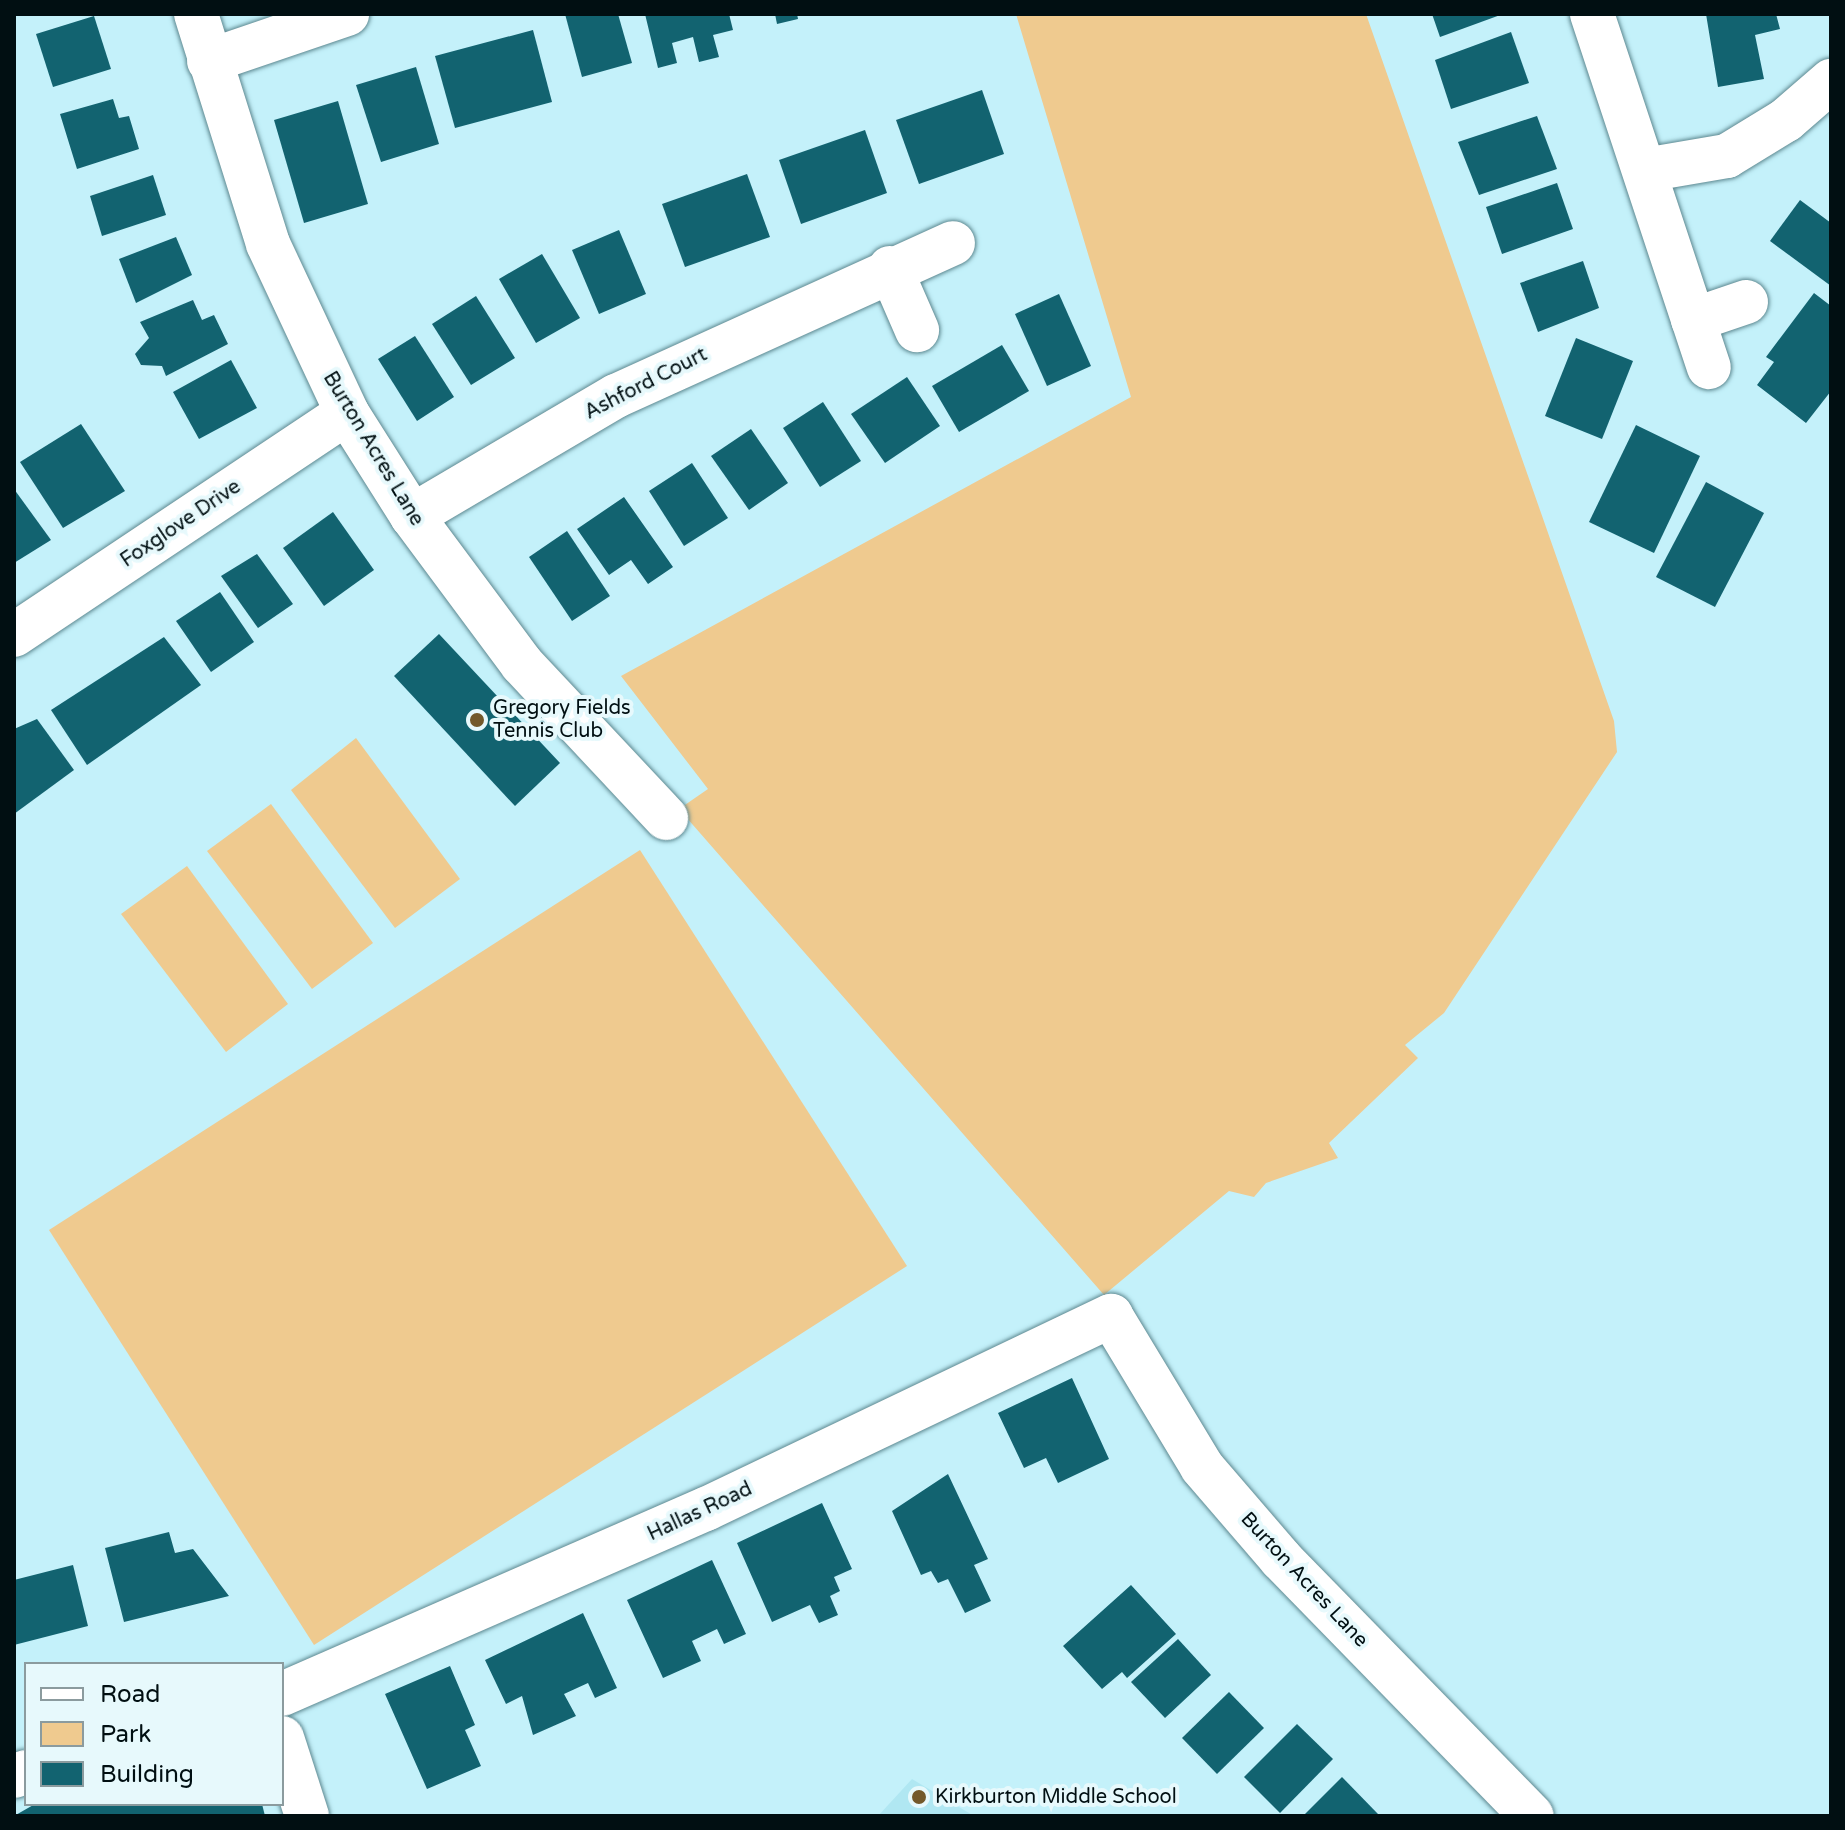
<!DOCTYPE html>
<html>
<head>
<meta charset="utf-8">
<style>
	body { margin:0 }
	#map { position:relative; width:1845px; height:1830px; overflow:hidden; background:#c4f1fa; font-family:"Varela Round",sans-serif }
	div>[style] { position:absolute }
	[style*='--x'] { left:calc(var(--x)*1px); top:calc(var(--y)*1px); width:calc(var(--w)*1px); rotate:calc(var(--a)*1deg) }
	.built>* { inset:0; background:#b0e7f2 }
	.green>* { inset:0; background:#efca8f }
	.building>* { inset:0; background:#126370 }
	.roads { filter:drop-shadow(0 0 2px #5d8890) drop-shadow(0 0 2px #5d8890) }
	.street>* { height:44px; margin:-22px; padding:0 22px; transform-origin:22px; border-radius:22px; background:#fff }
	.dots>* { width:22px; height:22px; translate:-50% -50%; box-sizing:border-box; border:4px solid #e7f9fc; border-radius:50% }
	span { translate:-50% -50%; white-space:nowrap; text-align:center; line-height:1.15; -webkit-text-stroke:8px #e7f9fc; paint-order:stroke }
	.street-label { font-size:20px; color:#010f12 }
	.poi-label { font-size:20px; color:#010f12 }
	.left { translate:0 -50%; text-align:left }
	.frame { position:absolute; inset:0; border:16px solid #010f12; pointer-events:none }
	.legend { position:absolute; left:24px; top:1662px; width:260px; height:144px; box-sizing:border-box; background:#e7f9fc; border:2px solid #8b9b9e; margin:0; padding:10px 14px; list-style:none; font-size:24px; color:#010f12 }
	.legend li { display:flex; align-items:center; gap:16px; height:40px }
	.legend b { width:40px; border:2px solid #8b9b9e }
</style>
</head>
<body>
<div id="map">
	<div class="built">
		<div style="clip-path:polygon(912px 1779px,974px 1816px,878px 1816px)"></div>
	</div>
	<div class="green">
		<div style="clip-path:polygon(1016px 14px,1366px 14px,1614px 721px,1617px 752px,1444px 1013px,1405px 1045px,1418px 1058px,1329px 1143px,1338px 1158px,1266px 1183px,1254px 1197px,1229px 1191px,1104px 1295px,679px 809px,708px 789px,621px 676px,1131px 397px)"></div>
		<div style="clip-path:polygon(356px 738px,460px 879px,395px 928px,291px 790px)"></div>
		<div style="clip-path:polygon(271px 804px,373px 943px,312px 989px,207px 851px)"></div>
		<div style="clip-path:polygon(640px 850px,907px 1266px,314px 1645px,49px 1230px)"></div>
		<div style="clip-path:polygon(187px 866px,288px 1004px,226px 1052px,121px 914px)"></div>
	</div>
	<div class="building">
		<div style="clip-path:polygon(565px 14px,618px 14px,632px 63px,582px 77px)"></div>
		<div style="clip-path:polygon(645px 14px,729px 14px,733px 30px,713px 35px,719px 57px,699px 62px,693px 37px,672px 43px,677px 63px,658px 68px)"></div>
		<div style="clip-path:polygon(775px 14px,797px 14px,798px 19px,777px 24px)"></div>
		<div style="clip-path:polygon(1432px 14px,1503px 14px,1440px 37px)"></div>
		<div style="clip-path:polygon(1706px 14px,1776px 14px,1780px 29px,1755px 35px,1764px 79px,1718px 87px)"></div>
		<div style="clip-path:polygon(94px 16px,111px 69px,53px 87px,36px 34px)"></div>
		<div style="clip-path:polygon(533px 30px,552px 102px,455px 128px,435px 56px)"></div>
		<div style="clip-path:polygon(1511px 32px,1529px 83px,1451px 109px,1435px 60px)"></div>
		<div style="clip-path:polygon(416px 67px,439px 144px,381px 162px,356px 85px)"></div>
		<div style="clip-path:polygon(982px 90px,1004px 154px,919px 184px,896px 120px)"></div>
		<div style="clip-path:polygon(113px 99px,119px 118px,129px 116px,139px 149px,77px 169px,60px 114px)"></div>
		<div style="clip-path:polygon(338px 101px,368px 204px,304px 223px,274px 120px)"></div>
		<div style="clip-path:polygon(1537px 116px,1557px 169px,1479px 195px,1458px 142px)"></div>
		<div style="clip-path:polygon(865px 130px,887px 193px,801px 224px,779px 160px)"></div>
		<div style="clip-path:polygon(747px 174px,770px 237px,685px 267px,662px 204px)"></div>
		<div style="clip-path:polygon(153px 175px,166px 215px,102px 236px,90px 196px)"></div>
		<div style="clip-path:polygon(1557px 183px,1573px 229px,1502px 254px,1486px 207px)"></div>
		<div style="clip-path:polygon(1800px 200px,1831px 223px,1831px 286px,1770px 241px)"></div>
		<div style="clip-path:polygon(619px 230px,646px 294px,599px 314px,572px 250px)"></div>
		<div style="clip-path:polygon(176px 237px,192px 275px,136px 303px,119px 259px)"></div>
		<div style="clip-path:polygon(542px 254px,580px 318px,536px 343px,499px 279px)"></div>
		<div style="clip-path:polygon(1583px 261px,1599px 308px,1538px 332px,1520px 283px)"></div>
		<div style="clip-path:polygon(1814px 293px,1831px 306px,1831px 391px,1806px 423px,1757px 385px,1774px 362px,1766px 357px)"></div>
		<div style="clip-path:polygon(1059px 294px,1091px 366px,1047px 386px,1015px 314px)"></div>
		<div style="clip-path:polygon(476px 296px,515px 358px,471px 385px,432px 324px)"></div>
		<div style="clip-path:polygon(193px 300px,202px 320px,214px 315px,228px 344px,166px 376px,162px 366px,141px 365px,135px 354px,149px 338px,140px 322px)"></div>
		<div style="clip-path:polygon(415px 336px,454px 397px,417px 421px,378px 359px)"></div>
		<div style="clip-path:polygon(1576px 338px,1633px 361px,1602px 439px,1545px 416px)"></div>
		<div style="clip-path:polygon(1002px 345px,1029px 391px,959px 432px,932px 386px)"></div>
		<div style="clip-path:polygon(231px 360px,257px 408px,199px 439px,173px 392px)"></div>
		<div style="clip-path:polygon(907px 377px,940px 426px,885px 463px,851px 414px)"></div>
		<div style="clip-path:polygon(823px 402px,861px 461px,820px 487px,783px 428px)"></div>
		<div style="clip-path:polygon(81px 424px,125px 491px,63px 528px,20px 462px)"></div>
		<div style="clip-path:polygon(1636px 425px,1700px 456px,1654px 553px,1589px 522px)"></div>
		<div style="clip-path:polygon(751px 429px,788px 483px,749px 510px,711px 456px)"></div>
		<div style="clip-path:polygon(692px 463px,728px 518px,684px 546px,649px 491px)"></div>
		<div style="clip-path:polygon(1706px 482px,1764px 513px,1715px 607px,1656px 577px)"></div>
		<div style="clip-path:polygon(14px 489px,51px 540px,14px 563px)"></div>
		<div style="clip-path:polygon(624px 497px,673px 567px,648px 584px,631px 560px,609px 575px,577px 529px)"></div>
		<div style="clip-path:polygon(333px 512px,374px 570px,324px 606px,283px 548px)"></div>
		<div style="clip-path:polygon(567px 531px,610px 596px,572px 621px,529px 557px)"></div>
		<div style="clip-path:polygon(257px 554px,293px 604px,258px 628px,221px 576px)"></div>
		<div style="clip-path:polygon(220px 592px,254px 642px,211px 672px,176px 621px)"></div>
		<div style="clip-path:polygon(439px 634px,560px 763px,515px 806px,394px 676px)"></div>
		<div style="clip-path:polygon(164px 637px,201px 685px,87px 765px,51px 710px)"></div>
		<div style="clip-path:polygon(37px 719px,74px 770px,14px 814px,14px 729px)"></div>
		<div style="clip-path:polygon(1072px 1378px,1109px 1459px,1058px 1483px,1046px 1458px,1024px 1468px,998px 1413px)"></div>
		<div style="clip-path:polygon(948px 1474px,988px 1559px,974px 1565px,991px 1601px,965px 1613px,948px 1579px,938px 1583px,931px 1571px,921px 1575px,892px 1511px)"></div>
		<div style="clip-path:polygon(822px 1503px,852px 1569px,834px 1577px,840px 1591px,830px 1596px,838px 1615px,819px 1623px,810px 1605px,772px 1622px,737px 1543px)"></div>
		<div style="clip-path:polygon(169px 1532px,175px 1553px,193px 1549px,229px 1596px,124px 1622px,105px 1548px)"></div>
		<div style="clip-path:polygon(712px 1560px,746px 1634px,724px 1644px,717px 1629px,692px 1641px,701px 1661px,663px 1678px,627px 1600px)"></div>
		<div style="clip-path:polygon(73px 1565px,88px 1626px,14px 1645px,14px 1580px)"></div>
		<div style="clip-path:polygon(1131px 1585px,1176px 1634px,1127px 1678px,1122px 1672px,1102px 1689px,1063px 1646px)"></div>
		<div style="clip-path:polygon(583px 1613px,617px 1688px,595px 1698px,588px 1683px,564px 1694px,576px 1716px,533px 1735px,522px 1696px,506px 1704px,485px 1660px)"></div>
		<div style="clip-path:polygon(1178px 1639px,1211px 1675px,1165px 1718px,1131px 1682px)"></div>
		<div style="clip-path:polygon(450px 1666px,475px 1725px,465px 1730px,481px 1766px,427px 1789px,385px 1694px)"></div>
		<div style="clip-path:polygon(1229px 1692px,1264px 1728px,1217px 1774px,1182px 1738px)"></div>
		<div style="clip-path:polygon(1297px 1724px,1333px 1759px,1280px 1813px,1244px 1777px)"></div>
		<div style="clip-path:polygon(1342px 1777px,1378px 1814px,1303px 1816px)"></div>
		<div style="clip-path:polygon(35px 1804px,262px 1804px,265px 1816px,14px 1816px)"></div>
	</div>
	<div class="roads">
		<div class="street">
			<div style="--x:196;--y:14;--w:241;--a:72.6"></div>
			<div style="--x:268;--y:244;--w:187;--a:64.9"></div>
			<div style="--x:347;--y:413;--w:122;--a:57.7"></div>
			<div style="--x:412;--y:516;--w:184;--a:53.4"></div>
			<div style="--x:522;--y:664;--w:211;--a:46.9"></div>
			<div style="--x:1592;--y:14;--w:372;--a:71.7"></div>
			<div style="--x:209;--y:61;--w:146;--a:-18.8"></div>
			<div style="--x:1645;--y:170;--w:83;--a:-9.7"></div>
			<div style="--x:1727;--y:156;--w:69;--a:-31.4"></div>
			<div style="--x:1786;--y:120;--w:60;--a:-40.9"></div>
			<div style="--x:890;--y:268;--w:68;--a:66.5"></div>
			<div style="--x:1693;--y:320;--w:56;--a:-18.8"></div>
			<div style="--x:412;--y:516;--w:237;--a:-30.5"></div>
			<div style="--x:616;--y:396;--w:370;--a:-24.4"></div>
			<div style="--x:14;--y:635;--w:400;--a:-33.7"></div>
			<div style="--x:282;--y:1694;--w:463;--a:-23.6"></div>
			<div style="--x:706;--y:1509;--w:449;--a:-25.5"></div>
			<div style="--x:1111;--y:1316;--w:176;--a:58.9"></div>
			<div style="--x:1202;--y:1467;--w:121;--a:49.3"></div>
			<div style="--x:1281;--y:1559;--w:359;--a:45.7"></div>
			<div style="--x:282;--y:1738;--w:82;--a:72.2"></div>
			<div style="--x:14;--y:1776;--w:13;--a:-18"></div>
		</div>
	</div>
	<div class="dots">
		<div style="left:477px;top:720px;background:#73592b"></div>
		<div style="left:919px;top:1797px;background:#73592b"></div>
	</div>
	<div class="street-label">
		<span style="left:646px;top:384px;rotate:-27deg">Ashford Court</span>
		<span style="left:373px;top:449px;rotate:59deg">Burton Acres Lane</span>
		<span style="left:181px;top:524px;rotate:-34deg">Foxglove Drive</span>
		<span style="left:700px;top:1512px;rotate:-25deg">Hallas Road</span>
		<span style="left:1304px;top:1580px;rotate:47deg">Burton Acres Lane</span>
	</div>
	<div class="poi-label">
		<span class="left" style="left:493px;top:720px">Gregory Fields<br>Tennis Club</span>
		<span class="left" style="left:935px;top:1797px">Kirkburton Middle School</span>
	</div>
	<div class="frame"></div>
	<ul class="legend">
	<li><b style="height:10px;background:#fff"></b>Road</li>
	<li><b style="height:22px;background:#efca8f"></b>Park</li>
	<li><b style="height:22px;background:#126370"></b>Building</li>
	</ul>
</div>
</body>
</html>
